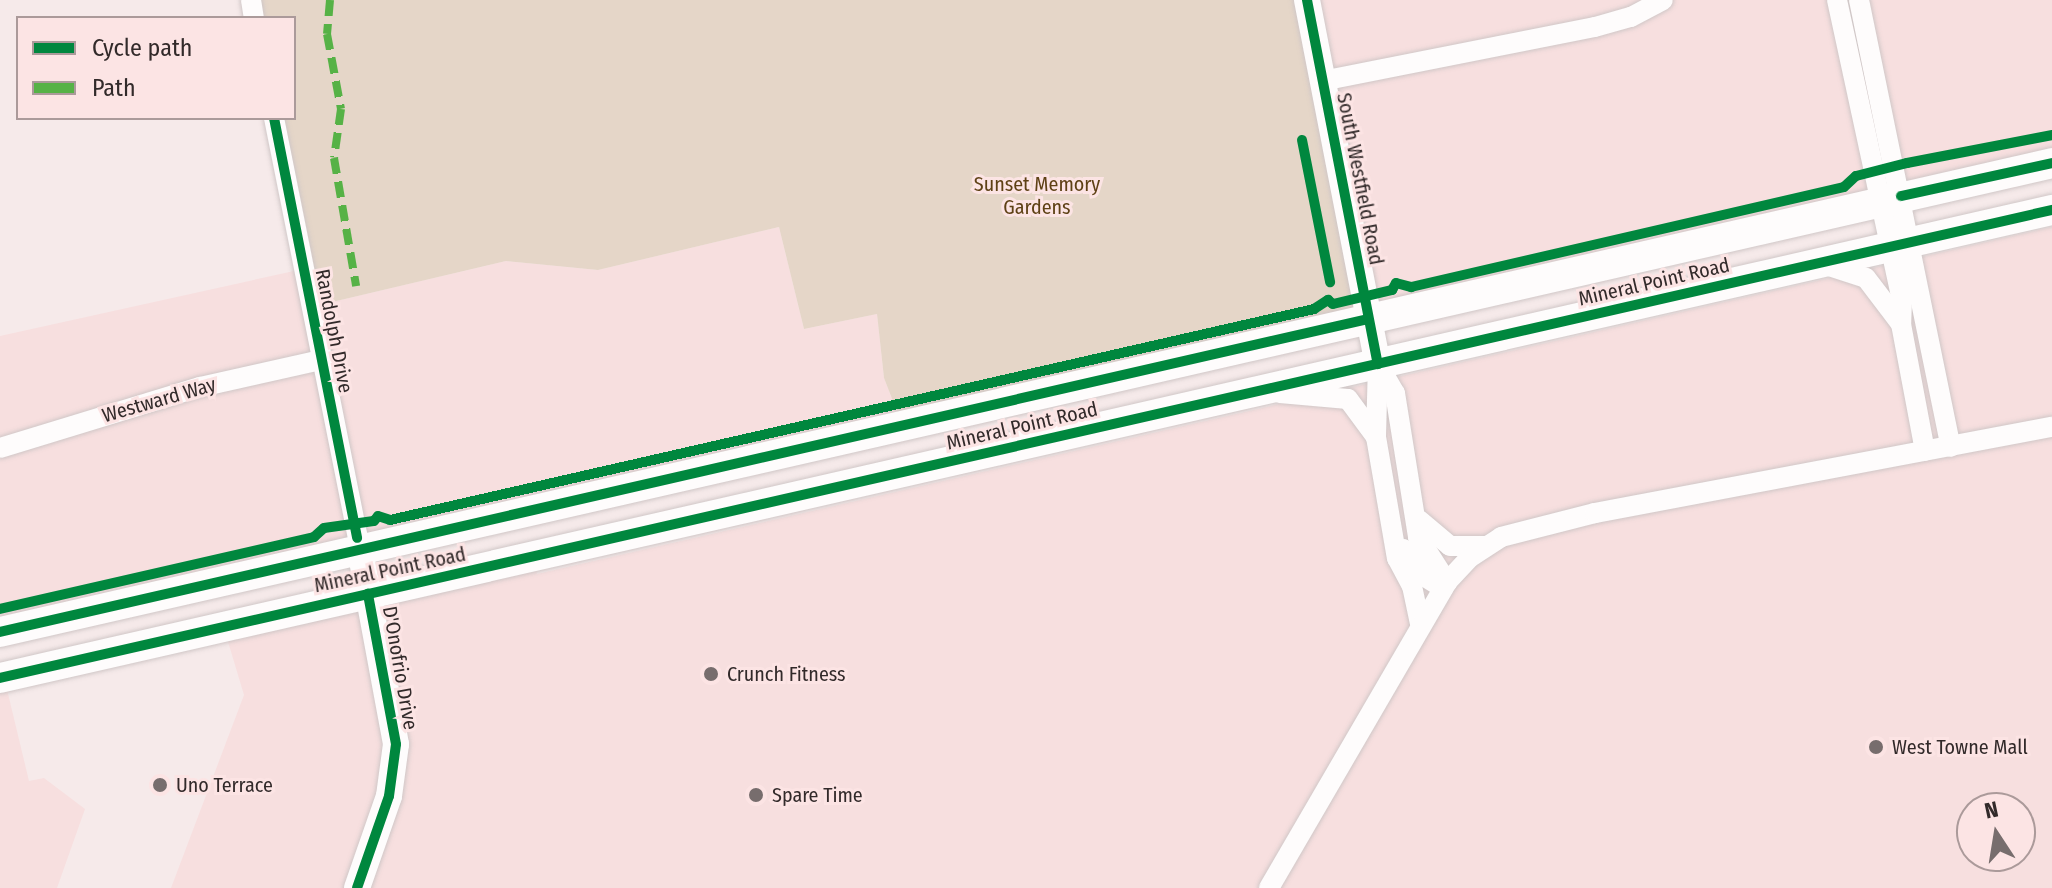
<!DOCTYPE html>
<html>
<head>
<meta charset="utf-8">
<style>
	body { margin:0 }
	#map { position:relative; width:2052px; height:888px; overflow:hidden; background:#f6eaea; font-family:"Fira Sans Condensed",sans-serif }
	div>[style] { position:absolute }
	[style*='--x'] { left:calc(var(--x)*1px); top:calc(var(--y)*1px); width:calc(var(--w)*1px); rotate:calc(var(--a)*1deg) }
	.built>* { inset:0; background:#f7dfdf }
	.green>* { inset:0; background:#e5d6c8 }
	.roads { filter:drop-shadow(0 0 2px #d0c7c7) drop-shadow(0 0 2px #d0c7c7) }
	.minor>* { height:20px; margin:-10px; padding:0 10px; transform-origin:10px; border-radius:10px; background:#fefcfc }
	.tertiary>* { height:26px; margin:-13px; padding:0 13px; transform-origin:13px; border-radius:13px; background:#fefcfc }
	.secondary>* { height:30px; margin:-15px; padding:0 15px; transform-origin:15px; border-radius:15px; background:#fefcfc }
	.quiet>* { height:8px; margin-top:-4px; transform-origin:0; background:repeating-linear-gradient(90deg,#56b246 0 16px,transparent 0 24px) }
	.cycleway>* { height:10px; margin:-5px; padding:0 5px; transform-origin:5px; border-radius:5px; background:#00873e }
	.dots>* { width:22px; height:22px; translate:-50% -50%; box-sizing:border-box; border:4px solid #fce4e4; border-radius:50% }
	span { translate:-50% -50%; white-space:nowrap; text-align:center; line-height:1.15; -webkit-text-stroke:6px #fce4e4; paint-order:stroke }
	.street-label { font-size:20px; color:#322a2a }
	.park-label { font-size:20px; color:#5e4115 }
	.poi-label { font-size:20px; color:#322a2a }
	.left { translate:0 -50%; text-align:left }
	.legend { position:absolute; left:16px; top:16px; width:280px; height:104px; box-sizing:border-box; background:#fce4e4; border:2px solid #ab9a9a; margin:0; padding:10px 14px; list-style:none; font-size:24px; color:#322a2a }
	.legend li { display:flex; align-items:center; gap:16px; height:40px }
	.legend b { width:40px; border:2px solid #ab9a9a }
	.north { position:absolute; left:1956px; top:792px; width:80px; height:80px; box-sizing:border-box; background:#fce4e4; border:2px solid #ab9a9a; border-radius:50%; rotate:348deg; font-size:22px; font-weight:700; line-height:32px; text-align:center; color:#322a2a }
	.north::after { content:''; display:block; margin:auto; width:28px; height:36px; background:#776d6d; clip-path:polygon(50% 0,100% 100%,50% 72%,0 100%) }
</style>
</head>
<body>
<div id="map">
	<div class="built">
		<div style="clip-path:polygon(1307px 0,2052px 0,2052px 163px,1368px 319px)"></div>
		<div style="clip-path:polygon(779px 227px,804px 329px,877px 314px,884px 378px,903px 427px,0 632px,0 336px,303px 269px,332px 302px,506px 261px,598px 270px)"></div>
		<div style="clip-path:polygon(evenodd,2052px 227px,2052px 888px,171px 888px,244px 695px,223px 625px,533px 557px,537px 574px,2052px 227px,1972px 808px,2020px 808px,2020px 856px,1972px 856px,1972px 808px)"></div>
		<div style="clip-path:polygon(4px 677px,29px 781px,44px 778px,85px 809px,57px 888px,0 888px,0 678px)"></div>
	</div>
	<div class="green">
		<div style="clip-path:polygon(251px 0,1307px 0,1368px 319px,903px 427px,884px 378px,877px 314px,804px 329px,779px 227px,598px 270px,506px 261px,311px 307px,274px 118px,294px 118px,294px 18px,254px 18px)"></div>
	</div>
	<div class="roads">
		<div class="minor">
			<div style="--x:251;--y:0;--w:18;--a:81"></div>
			<div style="--x:1837;--y:0;--w:307;--a:77.8"></div>
			<div style="--x:1902;--y:300;--w:24;--a:92"></div>
			<div style="--x:1901;--y:324;--w:129;--a:79.3"></div>
			<div style="--x:1859;--y:0;--w:456;--a:78.4"></div>
			<div style="--x:1322;--y:81;--w:278;--a:-11.2"></div>
			<div style="--x:1595;--y:27;--w:37;--a:-16"></div>
			<div style="--x:1631;--y:17;--w:36;--a:-28"></div>
			<div style="--x:274;--y:118;--w:440;--a:78.7"></div>
			<div style="--x:1826;--y:265;--w:42;--a:18"></div>
			<div style="--x:1866;--y:278;--w:58;--a:52.7"></div>
			<div style="--x:1378;--y:364;--w:73;--a:91.6"></div>
			<div style="--x:1376;--y:437;--w:123;--a:80.2"></div>
			<div style="--x:1397;--y:558;--w:32;--a:62"></div>
			<div style="--x:1412;--y:586;--w:39;--a:78"></div>
			<div style="--x:1378;--y:364;--w:34;--a:60"></div>
			<div style="--x:1395;--y:393;--w:146;--a:80.9"></div>
			<div style="--x:1418;--y:537;--w:54;--a:57.2"></div>
			<div style="--x:1280;--y:393;--w:68;--a:5"></div>
			<div style="--x:1348;--y:399;--w:47;--a:53.6"></div>
			<div style="--x:0;--y:448;--w:209;--a:-17"></div>
			<div style="--x:200;--y:387;--w:124;--a:-12.6"></div>
			<div style="--x:1419;--y:520;--w:40;--a:40"></div>
			<div style="--x:1450;--y:546;--w:35;--a:0"></div>
			<div style="--x:1404;--y:549;--w:32;--a:55"></div>
			<div style="--x:1422;--y:575;--w:25;--a:32"></div>
			<div style="--x:1269;--y:888;--w:354;--a:-59.8"></div>
			<div style="--x:1447;--y:582;--w:33;--a:-47"></div>
			<div style="--x:1469;--y:558;--w:38;--a:-33"></div>
			<div style="--x:1501;--y:537;--w:97;--a:-14.3"></div>
			<div style="--x:1595;--y:513;--w:465;--a:-10.7"></div>
		</div>
		<div class="tertiary">
			<div style="--x:1307;--y:0;--w:371;--a:79"></div>
			<div style="--x:357;--y:888;--w:97;--a:-70.8"></div>
			<div style="--x:389;--y:796;--w:52;--a:-82.3"></div>
			<div style="--x:396;--y:744;--w:197;--a:-100.5"></div>
		</div>
		<div class="secondary">
			<div style="--x:0;--y:632;--w:2105;--a:-12.87"></div>
			<div style="--x:0;--y:678;--w:2105;--a:-12.85"></div>
		</div>
	</div>
	<div class="quiet">
		<div style="--x:330;--y:0;--w:34;--a:95"></div>
		<div style="--x:327;--y:34;--w:76;--a:79.4"></div>
		<div style="--x:341;--y:109;--w:49;--a:98.1"></div>
		<div style="--x:334;--y:158;--w:130;--a:80.2"></div>
	</div>
	<div class="cycleway">
		<div style="--x:1307;--y:0;--w:371;--a:79"></div>
		<div style="--x:274;--y:118;--w:428;--a:78.8"></div>
		<div style="--x:1302;--y:140;--w:145;--a:78.8"></div>
		<div style="--x:1901;--y:196;--w:155;--a:-12.3"></div>
		<div style="--x:0;--y:609;--w:322;--a:-12.9"></div>
		<div style="--x:314;--y:537;--w:13;--a:-42"></div>
		<div style="--x:324;--y:528;--w:50;--a:-8"></div>
		<div style="--x:374;--y:521;--w:6;--a:-51"></div>
		<div style="--x:378;--y:516;--w:13;--a:18"></div>
		<div style="--x:390;--y:520;--w:948;--a:-12.86"></div>
		<div style="--x:1314;--y:309;--w:17;--a:-33"></div>
		<div style="--x:1328;--y:300;--w:6;--a:39"></div>
		<div style="--x:1333;--y:304;--w:61;--a:-13.3"></div>
		<div style="--x:1392;--y:290;--w:8;--a:-60"></div>
		<div style="--x:1396;--y:283;--w:16;--a:15"></div>
		<div style="--x:1411;--y:287;--w:444;--a:-13"></div>
		<div style="--x:1844;--y:187;--w:16;--a:-43"></div>
		<div style="--x:1856;--y:176;--w:53;--a:-14.3"></div>
		<div style="--x:1907;--y:163;--w:148;--a:-10.9"></div>
		<div style="--x:0;--y:632;--w:1403;--a:-12.89"></div>
		<div style="--x:0;--y:678;--w:2105;--a:-12.85"></div>
		<div style="--x:357;--y:888;--w:97;--a:-70.8"></div>
		<div style="--x:389;--y:796;--w:52;--a:-82.3"></div>
		<div style="--x:396;--y:744;--w:153;--a:-100.6"></div>
	</div>
	<div class="dots">
		<div style="left:711px;top:674px;background:#776d6d"></div>
		<div style="left:1876px;top:747px;background:#776d6d"></div>
		<div style="left:160px;top:785px;background:#776d6d"></div>
		<div style="left:756px;top:795px;background:#776d6d"></div>
	</div>
	<div class="street-label">
		<span style="left:1360px;top:179px;rotate:79deg">South Westfield Road</span>
		<span style="left:1654px;top:282px;rotate:-13deg">Mineral Point Road</span>
		<span style="left:334px;top:331px;rotate:79deg">Randolph Drive</span>
		<span style="left:159px;top:400px;rotate:-16deg">Westward Way</span>
		<span style="left:1022px;top:426px;rotate:-13deg">Mineral Point Road</span>
		<span style="left:390px;top:570px;rotate:-12deg">Mineral Point Road</span>
		<span style="left:400px;top:668px;rotate:80deg">D'Onofrio Drive</span>
	</div>
	<div class="park-label">
		<span style="left:1037px;top:196px">Sunset Memory<br>Gardens</span>
	</div>
	<div class="poi-label">
		<span class="left" style="left:727px;top:674px">Crunch Fitness</span>
		<span class="left" style="left:1892px;top:747px">West Towne Mall</span>
		<span class="left" style="left:176px;top:785px">Uno Terrace</span>
		<span class="left" style="left:772px;top:795px">Spare Time</span>
	</div>
	<ul class="legend">
	<li><b style="height:10px;background:#00873e"></b>Cycle path</li>
	<li><b style="height:10px;background:#56b246"></b>Path</li>
	</ul>
	<div class="north">N</div>
</div>
</body>
</html>
